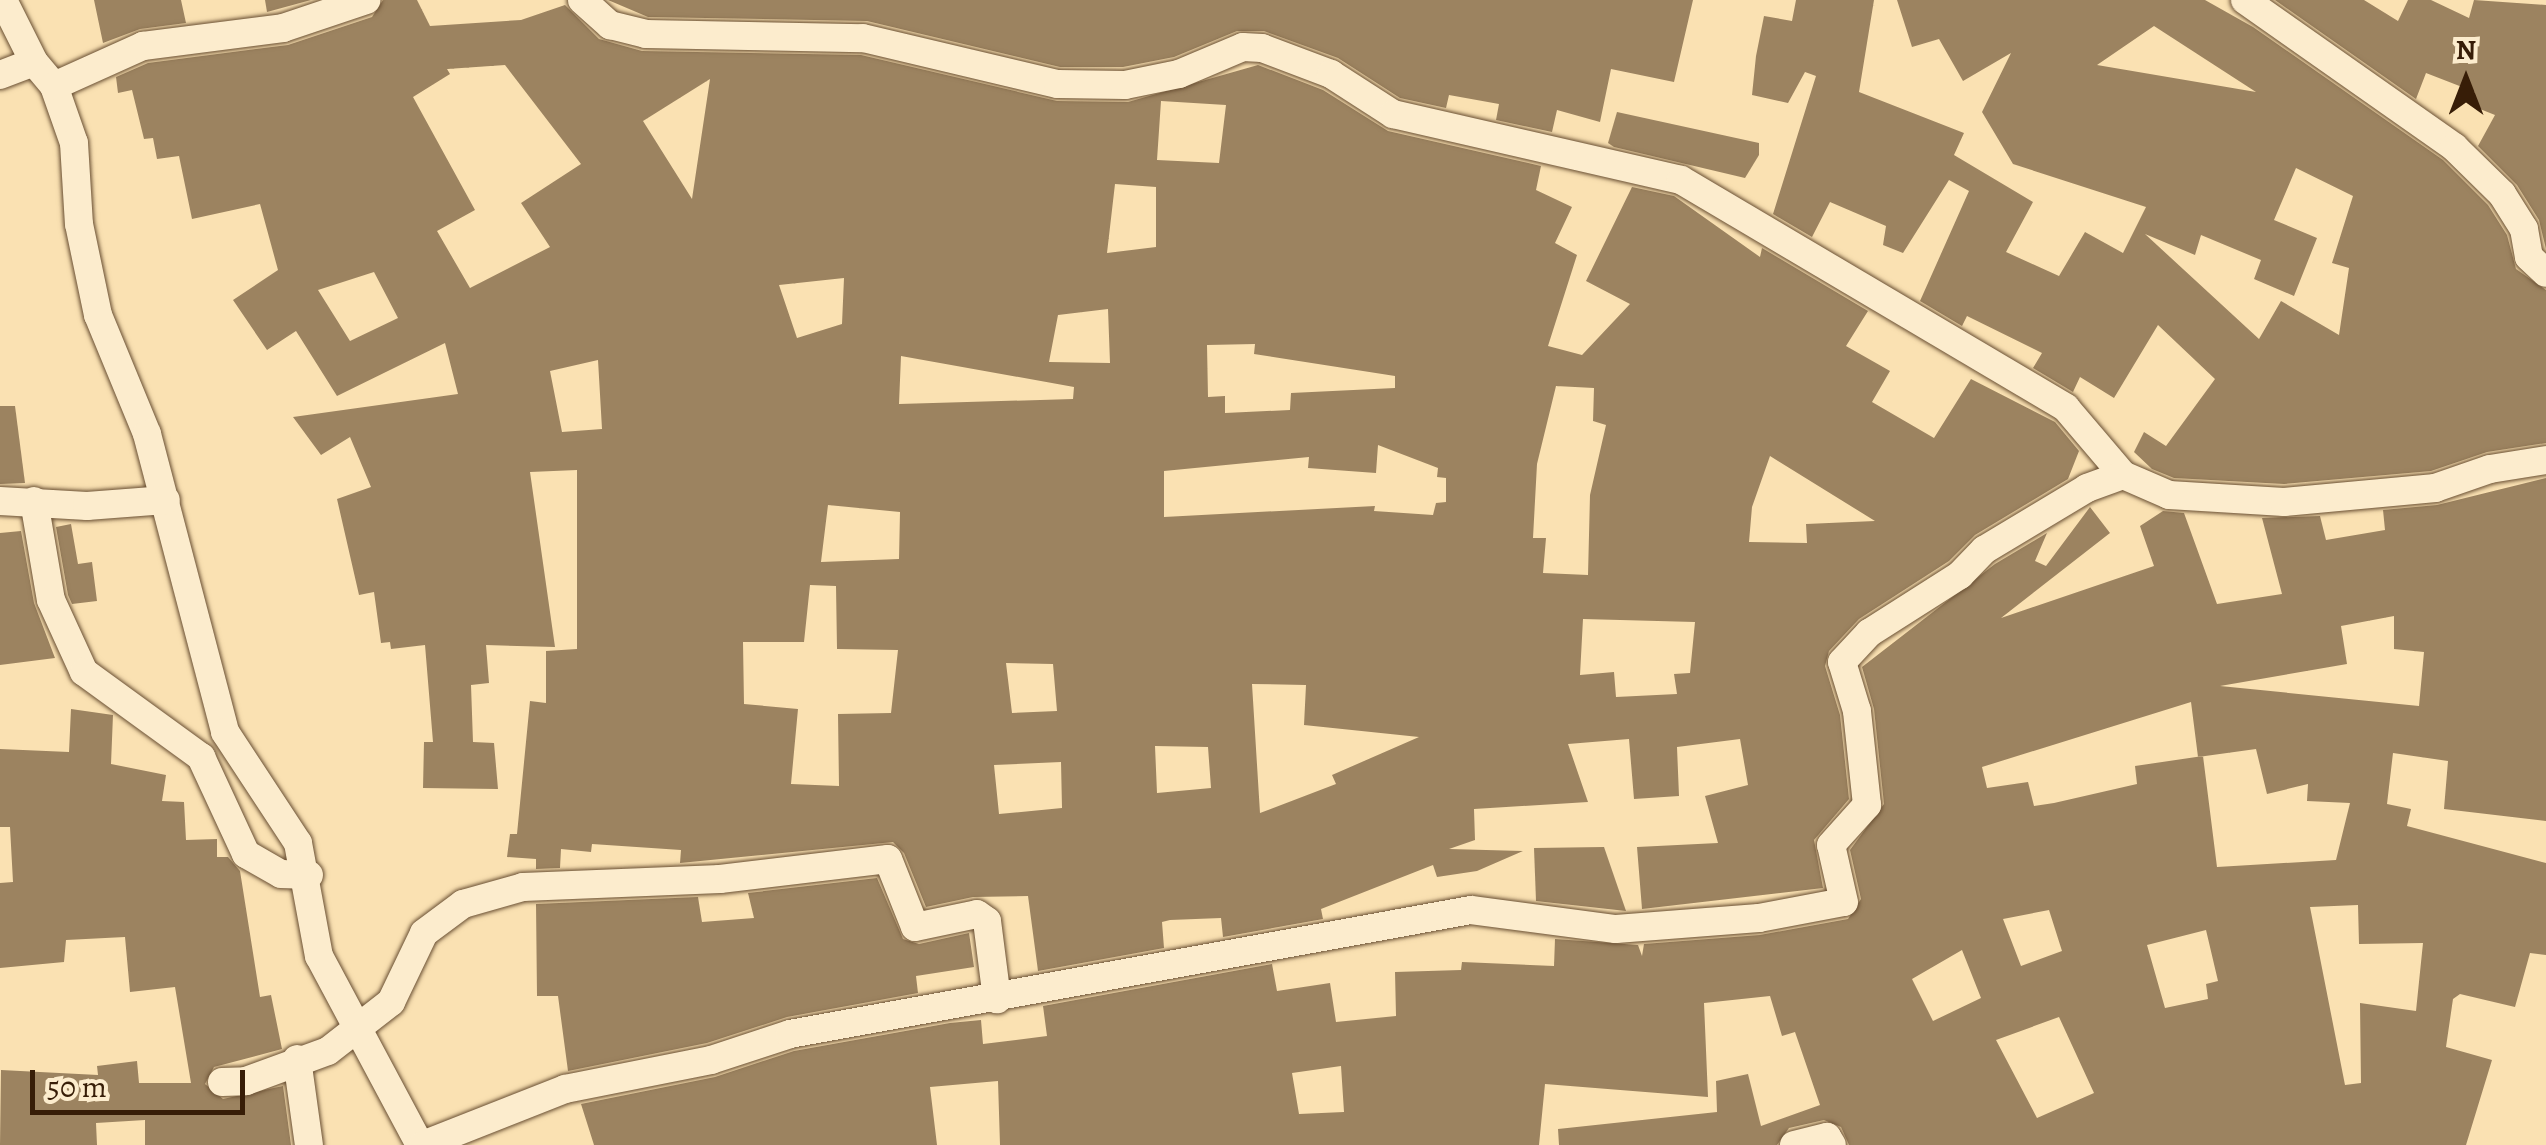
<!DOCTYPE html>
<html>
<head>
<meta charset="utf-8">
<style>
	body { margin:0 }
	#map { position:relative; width:2546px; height:1145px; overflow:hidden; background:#fae1b2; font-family:Alegreya,serif }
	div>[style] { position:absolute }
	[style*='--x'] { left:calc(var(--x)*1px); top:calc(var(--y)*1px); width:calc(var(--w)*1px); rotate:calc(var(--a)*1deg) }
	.building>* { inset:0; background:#9c8360 }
	.roads { filter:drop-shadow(0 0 2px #684e32) drop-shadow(0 0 2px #684e32) }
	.street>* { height:28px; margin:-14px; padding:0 14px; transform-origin:14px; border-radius:14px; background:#fceccd }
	span { translate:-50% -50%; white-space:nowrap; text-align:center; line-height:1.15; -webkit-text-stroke:8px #fceccd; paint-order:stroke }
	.north { position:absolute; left:2416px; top:30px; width:100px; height:100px; -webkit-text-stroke:8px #fceccd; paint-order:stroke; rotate:0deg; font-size:28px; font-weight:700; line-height:40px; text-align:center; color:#371d07 }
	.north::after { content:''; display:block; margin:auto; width:35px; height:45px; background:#371d07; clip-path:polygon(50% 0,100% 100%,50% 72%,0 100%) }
	.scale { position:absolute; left:30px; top:1070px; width:215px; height:45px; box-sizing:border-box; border:5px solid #371d07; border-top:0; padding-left:12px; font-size:30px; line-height:35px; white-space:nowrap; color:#371d07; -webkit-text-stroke:8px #fceccd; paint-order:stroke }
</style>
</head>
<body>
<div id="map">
	<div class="building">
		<div style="clip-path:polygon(94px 0,181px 0,186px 23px,140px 29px,103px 43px)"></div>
		<div style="clip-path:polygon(265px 0,311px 0,267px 12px)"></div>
		<div style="clip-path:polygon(evenodd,383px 0,417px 0,430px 26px,521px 20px,565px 5px,599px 39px,642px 51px,861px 55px,1057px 101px,1128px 102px,1258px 65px,1323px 90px,1388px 131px,1541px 166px,1536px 190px,1572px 207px,1555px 243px,1577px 255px,1548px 346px,1582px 355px,1630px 304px,1586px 281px,1632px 187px,1674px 196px,1760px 257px,1762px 248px,1868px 311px,1846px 346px,1890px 371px,1872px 402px,1934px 438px,1971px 379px,2055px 422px,2079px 451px,2068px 479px,1975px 535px,1949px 561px,1859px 619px,1829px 651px,1825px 666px,1840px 715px,1849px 799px,1814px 840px,1823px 888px,1642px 909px,1637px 847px,1718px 843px,1705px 796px,1748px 785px,1740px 739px,1677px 747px,1679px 796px,1634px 799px,1629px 739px,1568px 744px,1588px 802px,1474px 809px,1475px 840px,1449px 849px,1523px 851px,1477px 871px,1437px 877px,1433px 865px,1321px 909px,1323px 919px,1223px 937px,1221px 918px,1170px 920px,1162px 922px,1164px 948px,1038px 971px,1028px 896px,973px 897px,926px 907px,904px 853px,893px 842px,680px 863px,681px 850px,592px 844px,591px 852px,561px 849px,560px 868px,536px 869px,536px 859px,507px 857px,510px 834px,517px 834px,530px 701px,546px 703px,546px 651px,577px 649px,577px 470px,530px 472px,555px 647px,486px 645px,489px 683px,471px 685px,473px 742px,494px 743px,498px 789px,423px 788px,424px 742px,433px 742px,425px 645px,391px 649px,390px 642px,381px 643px,374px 592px,359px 595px,337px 499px,371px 487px,350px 437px,321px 455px,293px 417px,458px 394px,445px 343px,337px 396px,296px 331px,267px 350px,233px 300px,278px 270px,260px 204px,192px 219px,179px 156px,157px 159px,153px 138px,144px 139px,132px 90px,118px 93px,116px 77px,148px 63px,288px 45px,372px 17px,383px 0,505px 65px,581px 164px,521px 203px,550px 247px,470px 288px,437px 231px,475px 210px,413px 97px,450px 74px,447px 69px,505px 65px,383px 0,710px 79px,692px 199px,643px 121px,710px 79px,383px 0,1161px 101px,1226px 105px,1219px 163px,1157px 160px,1161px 101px,383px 0,1115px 184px,1156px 187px,1156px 247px,1107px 253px,1115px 184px,383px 0,374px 272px,398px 318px,350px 341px,318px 290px,374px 272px,383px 0,844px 278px,842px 324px,797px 338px,779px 285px,844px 278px,383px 0,1108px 309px,1110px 363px,1049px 362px,1058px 315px,1108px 309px,383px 0,1255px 344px,1254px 354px,1395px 376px,1395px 388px,1291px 393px,1290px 410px,1225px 413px,1225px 396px,1208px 397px,1207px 345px,1255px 344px,383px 0,901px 356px,1074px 387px,1073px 399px,899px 404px,901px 356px,383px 0,598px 360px,602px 429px,562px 432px,550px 371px,598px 360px,383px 0,1556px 386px,1594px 388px,1593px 421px,1606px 425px,1590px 495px,1588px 575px,1543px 573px,1546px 538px,1533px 538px,1537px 464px,1556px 386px,383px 0,1378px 445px,1438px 468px,1437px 477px,1446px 478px,1446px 502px,1436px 503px,1433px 515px,1374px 511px,1375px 506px,1164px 517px,1164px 471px,1309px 457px,1308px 468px,1376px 473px,1378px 445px,383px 0,1770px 456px,1875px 521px,1806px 524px,1807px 543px,1749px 542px,1752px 507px,1770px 456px,383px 0,828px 505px,900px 512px,899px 559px,821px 562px,828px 505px,383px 0,810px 585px,836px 586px,837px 649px,898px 650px,891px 713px,838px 714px,839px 786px,791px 784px,798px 709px,744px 704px,743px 642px,804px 642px,810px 585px,383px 0,1583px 619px,1695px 622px,1690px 673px,1674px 674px,1677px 694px,1616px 697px,1614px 672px,1580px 675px,1583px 619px,383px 0,1006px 663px,1053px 664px,1057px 711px,1012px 713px,1006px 663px,383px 0,1252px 684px,1306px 685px,1304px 725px,1419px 737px,1332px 775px,1336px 784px,1260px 813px,1252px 684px,383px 0,1155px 746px,1208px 747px,1211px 788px,1157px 793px,1155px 746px,383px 0,1061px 762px,1062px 808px,999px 814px,994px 765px,1061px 762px)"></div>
		<div style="clip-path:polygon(608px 0,1693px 0,1674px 82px,1611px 69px,1600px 122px,1557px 110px,1552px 132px,1496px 120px,1499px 104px,1449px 95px,1446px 108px,1400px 98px,1338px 58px,1264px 31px,1237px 31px,1174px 57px,1123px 67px,1060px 67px,867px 21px,648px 17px)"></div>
		<div style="clip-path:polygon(evenodd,1796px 0,1874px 0,1859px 92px,1964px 133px,1954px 155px,2033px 202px,2006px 252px,2059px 276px,2085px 232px,2123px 253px,2146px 207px,2013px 164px,1982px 112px,2011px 53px,1963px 81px,1939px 39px,1912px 47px,1897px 0,2205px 0,2253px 27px,2443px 160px,2488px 205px,2507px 235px,2516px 269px,2546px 290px,2546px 443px,2487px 452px,2431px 471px,2284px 484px,2174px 478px,2152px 469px,2134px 452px,2144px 432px,2166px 446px,2215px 379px,2158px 325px,2114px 398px,2080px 377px,2073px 392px,2033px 368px,2042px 353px,1967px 316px,1962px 326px,1920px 301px,1969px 191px,1949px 180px,1903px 253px,1883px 245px,1886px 226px,1830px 202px,1812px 237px,1773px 214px,1816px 76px,1805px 72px,1788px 103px,1752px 95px,1756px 56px,1764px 16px,1792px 21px,1796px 0,2154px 26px,2256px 92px,2097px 65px,2154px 26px,1796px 0,2296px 168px,2353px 196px,2332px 263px,2349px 268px,2339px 335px,2281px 301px,2259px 339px,2145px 234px,2195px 255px,2201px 235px,2261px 260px,2254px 279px,2294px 296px,2317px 238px,2274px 220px,2296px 168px)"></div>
		<div style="clip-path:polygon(2275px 0,2364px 0,2398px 21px,2408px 0,2431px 0,2469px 18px,2474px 0,2546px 5px,2546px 249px,2539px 220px,2517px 185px,2478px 146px,2495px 115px,2470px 105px,2475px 92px,2426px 73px,2416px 99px)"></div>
		<div style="clip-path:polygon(1617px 112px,1759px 143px,1759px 155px,1745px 178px,1614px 147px,1608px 143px)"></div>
		<div style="clip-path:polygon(0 406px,15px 406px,25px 483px,0 484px)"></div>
		<div style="clip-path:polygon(evenodd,2546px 478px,2546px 821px,2444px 809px,2448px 761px,2393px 753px,2387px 804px,2411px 809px,2407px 826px,2546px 863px,2546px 955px,2530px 953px,2515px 1007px,2460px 994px,2453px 999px,2446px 1047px,2492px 1060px,2466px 1145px,1849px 1145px,1841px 1127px,1824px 1120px,1789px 1128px,1777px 1145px,1559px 1145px,1558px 1129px,1717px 1112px,1716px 1081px,1748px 1074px,1761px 1126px,1820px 1105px,1795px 1032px,1782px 1036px,1770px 996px,1704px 1003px,1708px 1097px,1545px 1084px,1539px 1145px,1000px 1145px,998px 1081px,930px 1087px,937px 1145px,594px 1145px,581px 1104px,715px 1077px,794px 1051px,950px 1023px,981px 1020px,983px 1044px,1047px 1036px,1043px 1006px,1272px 964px,1277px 991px,1330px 983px,1336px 1022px,1396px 1016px,1395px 972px,1461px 970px,1462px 962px,1554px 966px,1555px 939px,1638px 945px,1642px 956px,1644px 944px,1760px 935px,1848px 919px,1861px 899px,1850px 850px,1884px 804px,1874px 709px,1862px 667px,1995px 564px,2047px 533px,2035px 561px,2046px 566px,2090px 507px,2110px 533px,2001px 618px,2154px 566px,2140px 526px,2163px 511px,2184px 513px,2217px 604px,2282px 594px,2262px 518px,2320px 516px,2326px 540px,2385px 530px,2383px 510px,2437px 505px,2546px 478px,2394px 616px,2394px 649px,2424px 652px,2419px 706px,2220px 686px,2347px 664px,2341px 626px,2394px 616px,2546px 478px,2191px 702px,2198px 757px,2256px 749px,2267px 794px,2308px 784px,2307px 801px,2350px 803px,2336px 860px,2217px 867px,2203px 756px,2135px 766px,2137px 784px,2054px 803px,2034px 806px,2028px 782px,1987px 788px,1982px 767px,2191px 702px,2546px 478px,2358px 905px,2359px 944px,2423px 943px,2416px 1011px,2360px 1003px,2361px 1083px,2345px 1085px,2310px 907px,2358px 905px,2546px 478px,2049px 910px,2062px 951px,2021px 966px,2003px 919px,2049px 910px,2546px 478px,2206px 930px,2218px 981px,2206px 984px,2208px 999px,2165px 1008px,2147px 945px,2206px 930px,2546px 478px,1962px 950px,1981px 998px,1933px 1021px,1912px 979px,1962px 950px,2546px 478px,2059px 1017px,2094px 1093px,2037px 1118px,1996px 1040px,2059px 1017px,2546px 478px,1341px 1066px,1344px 1112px,1299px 1114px,1292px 1073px,1341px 1066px)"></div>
		<div style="clip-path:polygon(71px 524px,78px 564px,92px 562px,97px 601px,72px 604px,68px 595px,56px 527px)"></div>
		<div style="clip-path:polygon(21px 531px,34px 603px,55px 658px,0 665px,0 533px)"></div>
		<div style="clip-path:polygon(71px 709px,113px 715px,111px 764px,166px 775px,162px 801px,184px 802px,186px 840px,217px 839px,217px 857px,228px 857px,240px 871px,260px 997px,271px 995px,282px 1049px,214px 1067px,205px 1084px,223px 1099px,283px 1086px,291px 1145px,145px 1145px,145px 1120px,96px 1123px,97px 1145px,0 1145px,1px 1070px,98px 1075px,97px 1066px,137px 1061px,139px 1083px,191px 1083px,175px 987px,130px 992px,125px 937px,66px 940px,64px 962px,0 968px,0 883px,13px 882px,10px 827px,0 827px,0 749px,69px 752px)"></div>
		<div style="clip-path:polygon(1604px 847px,1626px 911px,1536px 901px,1534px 848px)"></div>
		<div style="clip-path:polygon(877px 878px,903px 939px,919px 944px,969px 933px,974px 967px,916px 976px,918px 993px,787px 1017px,707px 1043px,568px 1071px,558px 996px,537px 996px,536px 904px,698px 897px,702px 922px,754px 918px,748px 893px)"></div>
	</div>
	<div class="roads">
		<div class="street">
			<div style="--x:3;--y:0;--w:69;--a:63.4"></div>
			<div style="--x:34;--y:62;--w:31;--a:50"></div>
			<div style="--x:54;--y:86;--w:60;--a:70.7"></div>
			<div style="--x:74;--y:143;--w:81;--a:86.5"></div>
			<div style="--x:79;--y:224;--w:93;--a:78.2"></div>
			<div style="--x:98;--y:315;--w:129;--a:67.6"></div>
			<div style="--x:147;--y:434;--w:308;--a:75.3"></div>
			<div style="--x:225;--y:732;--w:133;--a:56.7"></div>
			<div style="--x:298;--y:843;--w:115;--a:79.5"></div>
			<div style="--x:319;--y:956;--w:214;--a:61.9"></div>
			<div style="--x:582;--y:0;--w:38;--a:42"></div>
			<div style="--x:610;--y:25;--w:37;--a:14"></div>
			<div style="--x:646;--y:34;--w:217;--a:1.1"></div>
			<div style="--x:863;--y:38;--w:200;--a:13.3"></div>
			<div style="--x:1058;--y:84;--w:67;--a:0.9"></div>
			<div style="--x:1125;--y:85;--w:55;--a:-11.5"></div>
			<div style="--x:1179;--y:74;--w:69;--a:-22.9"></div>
			<div style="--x:1243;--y:47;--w:19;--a:3"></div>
			<div style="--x:1262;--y:48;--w:74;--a:20.6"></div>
			<div style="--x:1331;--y:74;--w:74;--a:32.8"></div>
			<div style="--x:1393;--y:114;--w:295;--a:12.9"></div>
			<div style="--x:1681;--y:180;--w:447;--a:30.6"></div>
			<div style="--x:2066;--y:408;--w:88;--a:49.6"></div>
			<div style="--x:2123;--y:475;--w:50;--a:23.5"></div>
			<div style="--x:2169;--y:495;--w:115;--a:3.5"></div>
			<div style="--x:2284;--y:502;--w:152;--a:-5.3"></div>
			<div style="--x:2435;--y:488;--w:58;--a:-19.1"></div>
			<div style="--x:2490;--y:469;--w:57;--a:-9.1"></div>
			<div style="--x:2245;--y:0;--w:256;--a:35.1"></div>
			<div style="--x:2454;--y:147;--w:67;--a:44.4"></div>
			<div style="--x:2502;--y:194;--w:41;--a:57.8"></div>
			<div style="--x:2524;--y:229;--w:28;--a:80"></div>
			<div style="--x:2529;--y:257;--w:23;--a:43"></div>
			<div style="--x:0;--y:75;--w:36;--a:-21"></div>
			<div style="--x:54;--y:86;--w:98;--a:-24.2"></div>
			<div style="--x:143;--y:46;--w:141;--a:-7.3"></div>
			<div style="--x:283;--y:28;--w:88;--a:-18.6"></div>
			<div style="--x:0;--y:501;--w:87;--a:3.3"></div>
			<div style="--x:87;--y:506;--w:79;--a:-4.3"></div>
			<div style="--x:34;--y:501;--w:100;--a:80.3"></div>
			<div style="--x:51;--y:600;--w:79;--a:65.4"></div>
			<div style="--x:84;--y:672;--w:145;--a:36"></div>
			<div style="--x:201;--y:757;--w:107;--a:65.1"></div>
			<div style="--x:246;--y:854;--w:40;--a:29.7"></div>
			<div style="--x:281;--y:874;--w:28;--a:2"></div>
			<div style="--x:297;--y:1059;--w:87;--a:82.1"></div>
			<div style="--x:222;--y:1082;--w:24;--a:-2"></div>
			<div style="--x:246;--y:1081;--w:87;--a:-20.1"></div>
			<div style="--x:328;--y:1051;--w:80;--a:-37.9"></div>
			<div style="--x:391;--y:1002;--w:76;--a:-64.4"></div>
			<div style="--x:424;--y:933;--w:49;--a:-36.6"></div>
			<div style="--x:463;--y:904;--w:62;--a:-15.8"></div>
			<div style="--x:523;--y:887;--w:197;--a:-2.3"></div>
			<div style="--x:720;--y:879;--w:169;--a:-6.8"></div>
			<div style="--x:888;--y:859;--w:73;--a:68.3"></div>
			<div style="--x:915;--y:927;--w:63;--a:-11.8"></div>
			<div style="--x:977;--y:914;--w:12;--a:35"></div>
			<div style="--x:987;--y:921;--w:79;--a:82.7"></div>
			<div style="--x:423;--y:1145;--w:153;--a:-21.5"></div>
			<div style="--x:565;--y:1089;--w:149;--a:-11.2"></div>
			<div style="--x:711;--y:1060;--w:83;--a:-18.2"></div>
			<div style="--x:790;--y:1034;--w:692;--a:-10.32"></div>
			<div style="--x:1471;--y:910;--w:146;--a:7.5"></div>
			<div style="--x:1616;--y:929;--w:143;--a:-4.4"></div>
			<div style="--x:1759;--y:918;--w:86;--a:-10.7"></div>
			<div style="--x:1844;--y:902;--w:58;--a:-102.8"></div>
			<div style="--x:1831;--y:845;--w:54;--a:-48"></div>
			<div style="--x:1867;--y:805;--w:95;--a:-96.1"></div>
			<div style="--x:1857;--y:711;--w:51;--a:-107"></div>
			<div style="--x:1842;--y:662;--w:40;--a:-47"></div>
			<div style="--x:1869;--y:633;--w:108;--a:-32.5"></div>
			<div style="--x:1960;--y:575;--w:35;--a:-46"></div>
			<div style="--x:1984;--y:550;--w:120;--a:-31"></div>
			<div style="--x:2087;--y:488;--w:38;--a:-20"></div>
			<div style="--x:1794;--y:1145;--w:34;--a:-14"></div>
			<div style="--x:1827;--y:1137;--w:9;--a:58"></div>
		</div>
	</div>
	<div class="north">N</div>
	<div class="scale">50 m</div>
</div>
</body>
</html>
